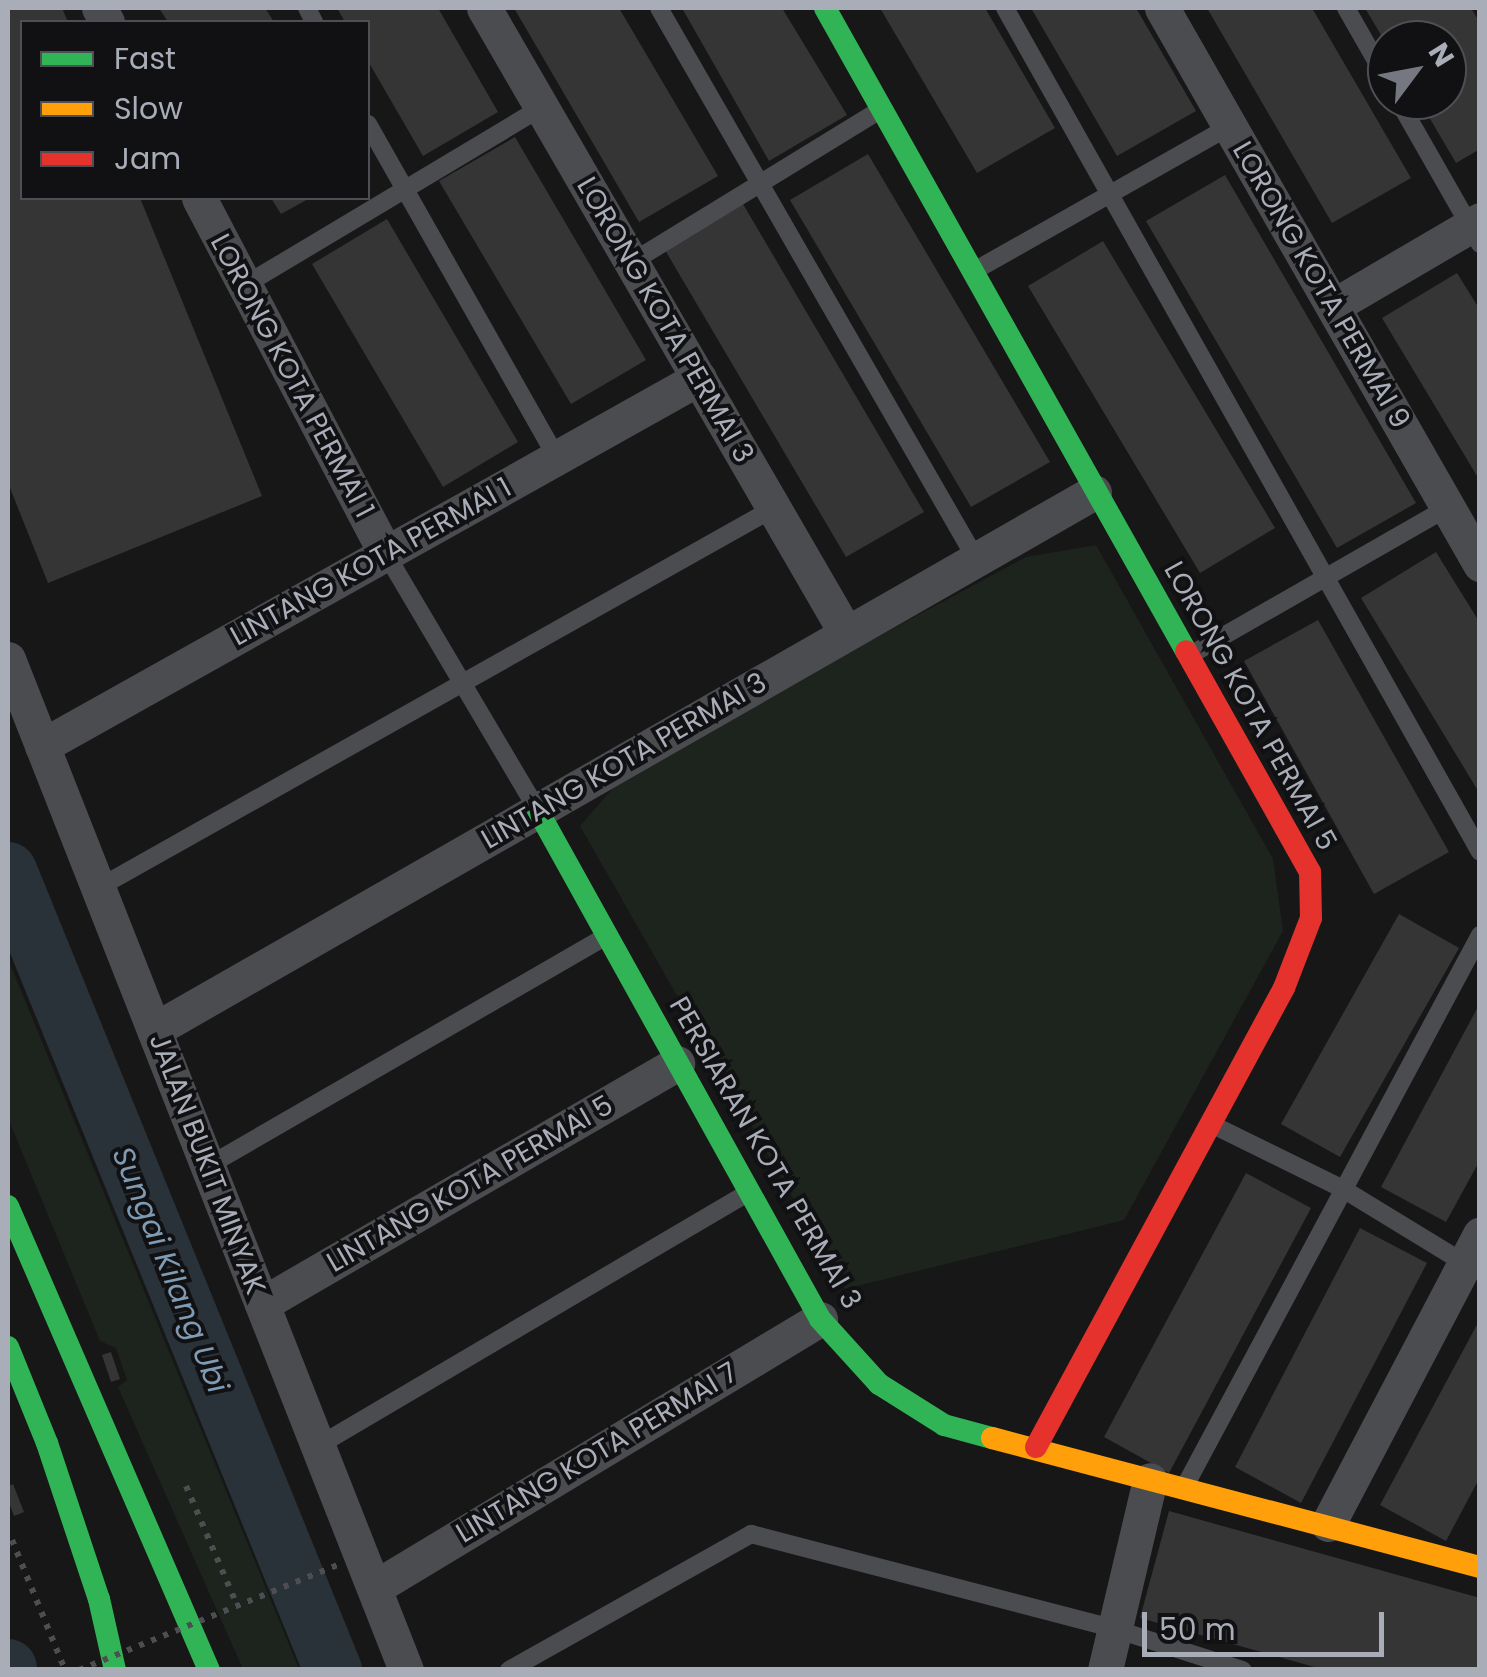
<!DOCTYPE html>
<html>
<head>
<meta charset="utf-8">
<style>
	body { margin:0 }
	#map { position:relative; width:1487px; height:1677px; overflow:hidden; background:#171717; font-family:Poppins,sans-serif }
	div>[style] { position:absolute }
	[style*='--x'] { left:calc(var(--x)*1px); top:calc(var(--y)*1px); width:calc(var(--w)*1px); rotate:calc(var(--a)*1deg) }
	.green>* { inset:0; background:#1d241e }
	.river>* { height:58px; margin:-29px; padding:0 29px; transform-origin:29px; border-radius:29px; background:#2a3239 }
	.building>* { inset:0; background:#353536 }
	.path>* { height:6px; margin-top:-3px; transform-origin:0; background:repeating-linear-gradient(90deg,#4d4e52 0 5px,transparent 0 13px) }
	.lane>* { height:18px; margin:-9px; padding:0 9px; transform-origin:9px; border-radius:9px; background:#4b4c50 }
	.street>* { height:35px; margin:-17.5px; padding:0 17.5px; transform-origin:17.5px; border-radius:17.5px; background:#4b4c50 }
	.fast>* { height:22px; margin:-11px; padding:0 11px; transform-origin:11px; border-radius:11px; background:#30b455 }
	.slow>* { height:22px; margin:-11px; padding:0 11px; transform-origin:11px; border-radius:11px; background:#ff9f0a }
	.jam>* { height:22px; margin:-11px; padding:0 11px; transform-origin:11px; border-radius:11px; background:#e5322d }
	.path-bridge>* { height:6px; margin-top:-3px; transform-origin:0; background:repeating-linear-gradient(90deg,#4d4e52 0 5px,transparent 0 13px) }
	span { translate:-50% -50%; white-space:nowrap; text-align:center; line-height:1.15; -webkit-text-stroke:8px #111113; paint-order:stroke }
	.street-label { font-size:28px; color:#a8adb8 }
	.water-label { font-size:30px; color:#7f9bb3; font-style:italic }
	.frame { position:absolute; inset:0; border:10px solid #a8adb8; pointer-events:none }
	.legend { position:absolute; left:20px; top:20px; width:350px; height:180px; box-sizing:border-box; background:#111113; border:2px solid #4d4f55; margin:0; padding:12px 18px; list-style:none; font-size:30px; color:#a8adb8 }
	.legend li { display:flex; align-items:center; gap:20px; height:50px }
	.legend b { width:50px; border:2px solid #4d4f55 }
	.north { position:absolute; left:1367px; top:20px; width:100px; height:100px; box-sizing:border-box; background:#111113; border:2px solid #4d4f55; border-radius:50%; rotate:58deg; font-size:28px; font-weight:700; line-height:40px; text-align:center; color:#a8adb8 }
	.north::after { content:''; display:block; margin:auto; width:35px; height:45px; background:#757880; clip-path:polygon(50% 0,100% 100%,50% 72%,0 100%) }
	.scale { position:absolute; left:1142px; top:1612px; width:242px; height:45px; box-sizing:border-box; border:5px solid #a8adb8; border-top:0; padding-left:12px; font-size:30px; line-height:35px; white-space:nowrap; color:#a8adb8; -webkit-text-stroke:8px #111113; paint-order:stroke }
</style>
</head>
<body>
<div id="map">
	<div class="green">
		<div style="clip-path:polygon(1096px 545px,1273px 859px,1283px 931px,1124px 1220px,845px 1289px,580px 826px,627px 772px,1026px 557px)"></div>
		<div style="clip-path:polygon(8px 959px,299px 1669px,243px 1669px,118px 1387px,127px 1380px,116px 1348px,100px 1341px,8px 1118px)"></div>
	</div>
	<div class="river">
		<div style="--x:8;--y:871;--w:863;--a:67.87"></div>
		<div style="--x:8;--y:1668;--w:2;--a:90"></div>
	</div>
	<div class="building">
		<div style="clip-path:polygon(8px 8px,62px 8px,68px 22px,22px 22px,22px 198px,140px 198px,262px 496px,48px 583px,8px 483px)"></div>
		<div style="clip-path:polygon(159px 8px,265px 8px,274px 22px,168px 22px)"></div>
		<div style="clip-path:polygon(337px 8px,438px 8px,498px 112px,423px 156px,368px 61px,368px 22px,345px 22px)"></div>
		<div style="clip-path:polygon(514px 8px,619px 8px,718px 176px,639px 222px)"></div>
		<div style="clip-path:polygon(682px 8px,782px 8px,847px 115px,769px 161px)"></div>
		<div style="clip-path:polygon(880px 8px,985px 8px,1055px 128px,977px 173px)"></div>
		<div style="clip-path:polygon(1031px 8px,1136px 8px,1196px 111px,1117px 156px)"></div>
		<div style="clip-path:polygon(1207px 8px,1312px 8px,1411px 178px,1332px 223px)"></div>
		<div style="clip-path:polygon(1365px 8px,1471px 8px,1480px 23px,1480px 149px,1456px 163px,1419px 100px,1447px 100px,1447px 40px,1387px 40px,1387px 45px)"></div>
		<div style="clip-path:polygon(515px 137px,646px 360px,571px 404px,439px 181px)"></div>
		<div style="clip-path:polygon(868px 154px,1050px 462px,971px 507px,790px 200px)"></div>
		<div style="clip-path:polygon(1225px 175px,1416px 503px,1337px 548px,1146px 221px)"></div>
		<div style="clip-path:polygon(271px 198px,310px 198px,281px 214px)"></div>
		<div style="clip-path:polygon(743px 204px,924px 512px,846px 557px,665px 250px)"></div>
		<div style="clip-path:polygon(387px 219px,518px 442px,443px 487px,312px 264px)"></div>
		<div style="clip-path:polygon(1103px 241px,1275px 528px,1200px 573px,1028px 286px)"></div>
		<div style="clip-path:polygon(1457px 273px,1480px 310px,1480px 481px,1382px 318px)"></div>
		<div style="clip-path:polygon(1436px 552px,1480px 623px,1480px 794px,1361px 598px)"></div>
		<div style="clip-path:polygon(1318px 620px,1449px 852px,1374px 894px,1244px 661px)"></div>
		<div style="clip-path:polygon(1399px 914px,1459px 948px,1340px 1157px,1281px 1124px)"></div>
		<div style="clip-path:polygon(1480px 1003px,1480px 1160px,1446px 1222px,1381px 1187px)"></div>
		<div style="clip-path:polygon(1246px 1173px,1311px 1208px,1169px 1473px,1104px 1437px)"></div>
		<div style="clip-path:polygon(1360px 1228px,1427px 1263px,1301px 1503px,1235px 1467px)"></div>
		<div style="clip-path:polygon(1480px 1319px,1480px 1477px,1446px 1541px,1380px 1505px)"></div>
		<div style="clip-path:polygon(111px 1352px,120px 1379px,111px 1382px,102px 1355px)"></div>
		<div style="clip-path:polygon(13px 1484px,24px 1512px,14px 1516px,8px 1500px,8px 1486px)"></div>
		<div style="clip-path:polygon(1169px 1511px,1480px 1598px,1480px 1670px,1325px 1670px,1140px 1618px)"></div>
	</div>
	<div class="path">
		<div style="--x:186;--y:1486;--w:129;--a:66.8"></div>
		<div style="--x:12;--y:1540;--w:140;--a:67.8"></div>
	</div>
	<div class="lane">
		<div style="--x:307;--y:8;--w:16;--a:63"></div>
		<div style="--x:659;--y:8;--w:636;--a:60.09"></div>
		<div style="--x:1005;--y:8;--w:968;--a:60.63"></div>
		<div style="--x:1346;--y:8;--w:83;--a:60.3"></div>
		<div style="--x:1398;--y:100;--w:166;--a:60.3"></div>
		<div style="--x:368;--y:124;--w:384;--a:60.5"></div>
		<div style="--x:632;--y:262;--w:287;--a:-31.5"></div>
		<div style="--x:974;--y:271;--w:294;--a:-29.5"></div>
		<div style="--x:245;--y:285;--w:346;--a:-30.9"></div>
		<div style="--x:386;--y:554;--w:295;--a:59.4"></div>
		<div style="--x:1192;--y:654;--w:294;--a:-29.8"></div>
		<div style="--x:98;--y:888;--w:775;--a:-29.34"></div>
		<div style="--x:1211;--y:1124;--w:147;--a:26.2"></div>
		<div style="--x:1343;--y:1189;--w:142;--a:31.4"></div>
		<div style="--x:208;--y:1166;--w:460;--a:-30"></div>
		<div style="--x:318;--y:1446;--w:500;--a:-30.51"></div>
		<div style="--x:1185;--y:1486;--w:625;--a:-61.84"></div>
		<div style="--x:509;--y:1670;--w:278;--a:-29.3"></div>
		<div style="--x:751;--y:1534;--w:376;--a:14.6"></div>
		<div style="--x:1115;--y:1629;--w:134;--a:17.8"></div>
	</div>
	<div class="street">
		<div style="--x:99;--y:8;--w:16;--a:60"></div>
		<div style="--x:484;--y:8;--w:722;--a:59.92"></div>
		<div style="--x:1162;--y:8;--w:641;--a:60.23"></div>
		<div style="--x:199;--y:198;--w:402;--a:62.3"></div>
		<div style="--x:1335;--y:305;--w:168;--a:-30.4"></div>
		<div style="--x:8;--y:659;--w:1087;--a:68.51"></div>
		<div style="--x:42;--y:746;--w:753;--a:-29.25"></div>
		<div style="--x:154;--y:1030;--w:1083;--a:-29.78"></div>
		<div style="--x:262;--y:1304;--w:480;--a:-30.1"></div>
		<div style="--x:1328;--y:1524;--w:327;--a:-62.3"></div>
		<div style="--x:374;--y:1588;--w:521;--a:-31.1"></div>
		<div style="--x:1105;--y:1670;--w:195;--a:-76.7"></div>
	</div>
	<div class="fast">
		<div style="--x:825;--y:8;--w:737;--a:60.69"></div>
		<div style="--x:538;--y:811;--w:581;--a:60.96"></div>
		<div style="--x:820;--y:1319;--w:88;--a:47.8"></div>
		<div style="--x:879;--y:1384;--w:77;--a:32.2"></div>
		<div style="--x:944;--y:1425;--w:50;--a:15.2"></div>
		<div style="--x:8;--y:1206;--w:506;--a:66.58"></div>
		<div style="--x:8;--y:1347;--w:104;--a:67.9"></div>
		<div style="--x:47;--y:1443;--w:164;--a:71.6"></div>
		<div style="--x:99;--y:1599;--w:73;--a:77.3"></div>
	</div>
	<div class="slow">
		<div style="--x:992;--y:1438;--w:505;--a:14.81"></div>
	</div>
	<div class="jam">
		<div style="--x:1036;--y:1447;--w:522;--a:-61.62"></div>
		<div style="--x:1284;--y:988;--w:75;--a:-68.9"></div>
		<div style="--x:1311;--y:918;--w:46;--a:-91.2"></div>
		<div style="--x:1310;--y:872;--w:253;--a:-119.3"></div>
	</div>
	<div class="path-bridge">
		<div style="--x:79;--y:1670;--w:279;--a:-22.1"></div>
	</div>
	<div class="street-label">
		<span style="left:1321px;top:285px;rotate:60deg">LORONG KOTA PERMAI 9</span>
		<span style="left:665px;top:320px;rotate:60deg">LORONG KOTA PERMAI 3</span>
		<span style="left:292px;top:376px;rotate:62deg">LORONG KOTA PERMAI 1</span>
		<span style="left:371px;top:562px;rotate:-29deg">LINTANG KOTA PERMAI 1</span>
		<span style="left:1250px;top:706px;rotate:61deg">LORONG KOTA PERMAI 5</span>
		<span style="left:624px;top:761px;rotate:-30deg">LINTANG KOTA PERMAI 3</span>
		<span style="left:765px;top:1153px;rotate:60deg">PERSIARAN KOTA PERMAI 3</span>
		<span style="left:207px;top:1164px;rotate:69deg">JALAN BUKIT MINYAK</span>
		<span style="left:470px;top:1184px;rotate:-30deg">LINTANG KOTA PERMAI 5</span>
		<span style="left:597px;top:1453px;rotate:-31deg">LINTANG KOTA PERMAI 7</span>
	</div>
	<div class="water-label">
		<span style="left:170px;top:1270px;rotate:68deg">Sungai Kilang Ubi</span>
	</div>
	<div class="frame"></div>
	<ul class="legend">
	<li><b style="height:12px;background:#30b455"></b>Fast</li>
	<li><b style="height:12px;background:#ff9f0a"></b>Slow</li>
	<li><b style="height:12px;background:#e5322d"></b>Jam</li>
	</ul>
	<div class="north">N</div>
	<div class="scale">50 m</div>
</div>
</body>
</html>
